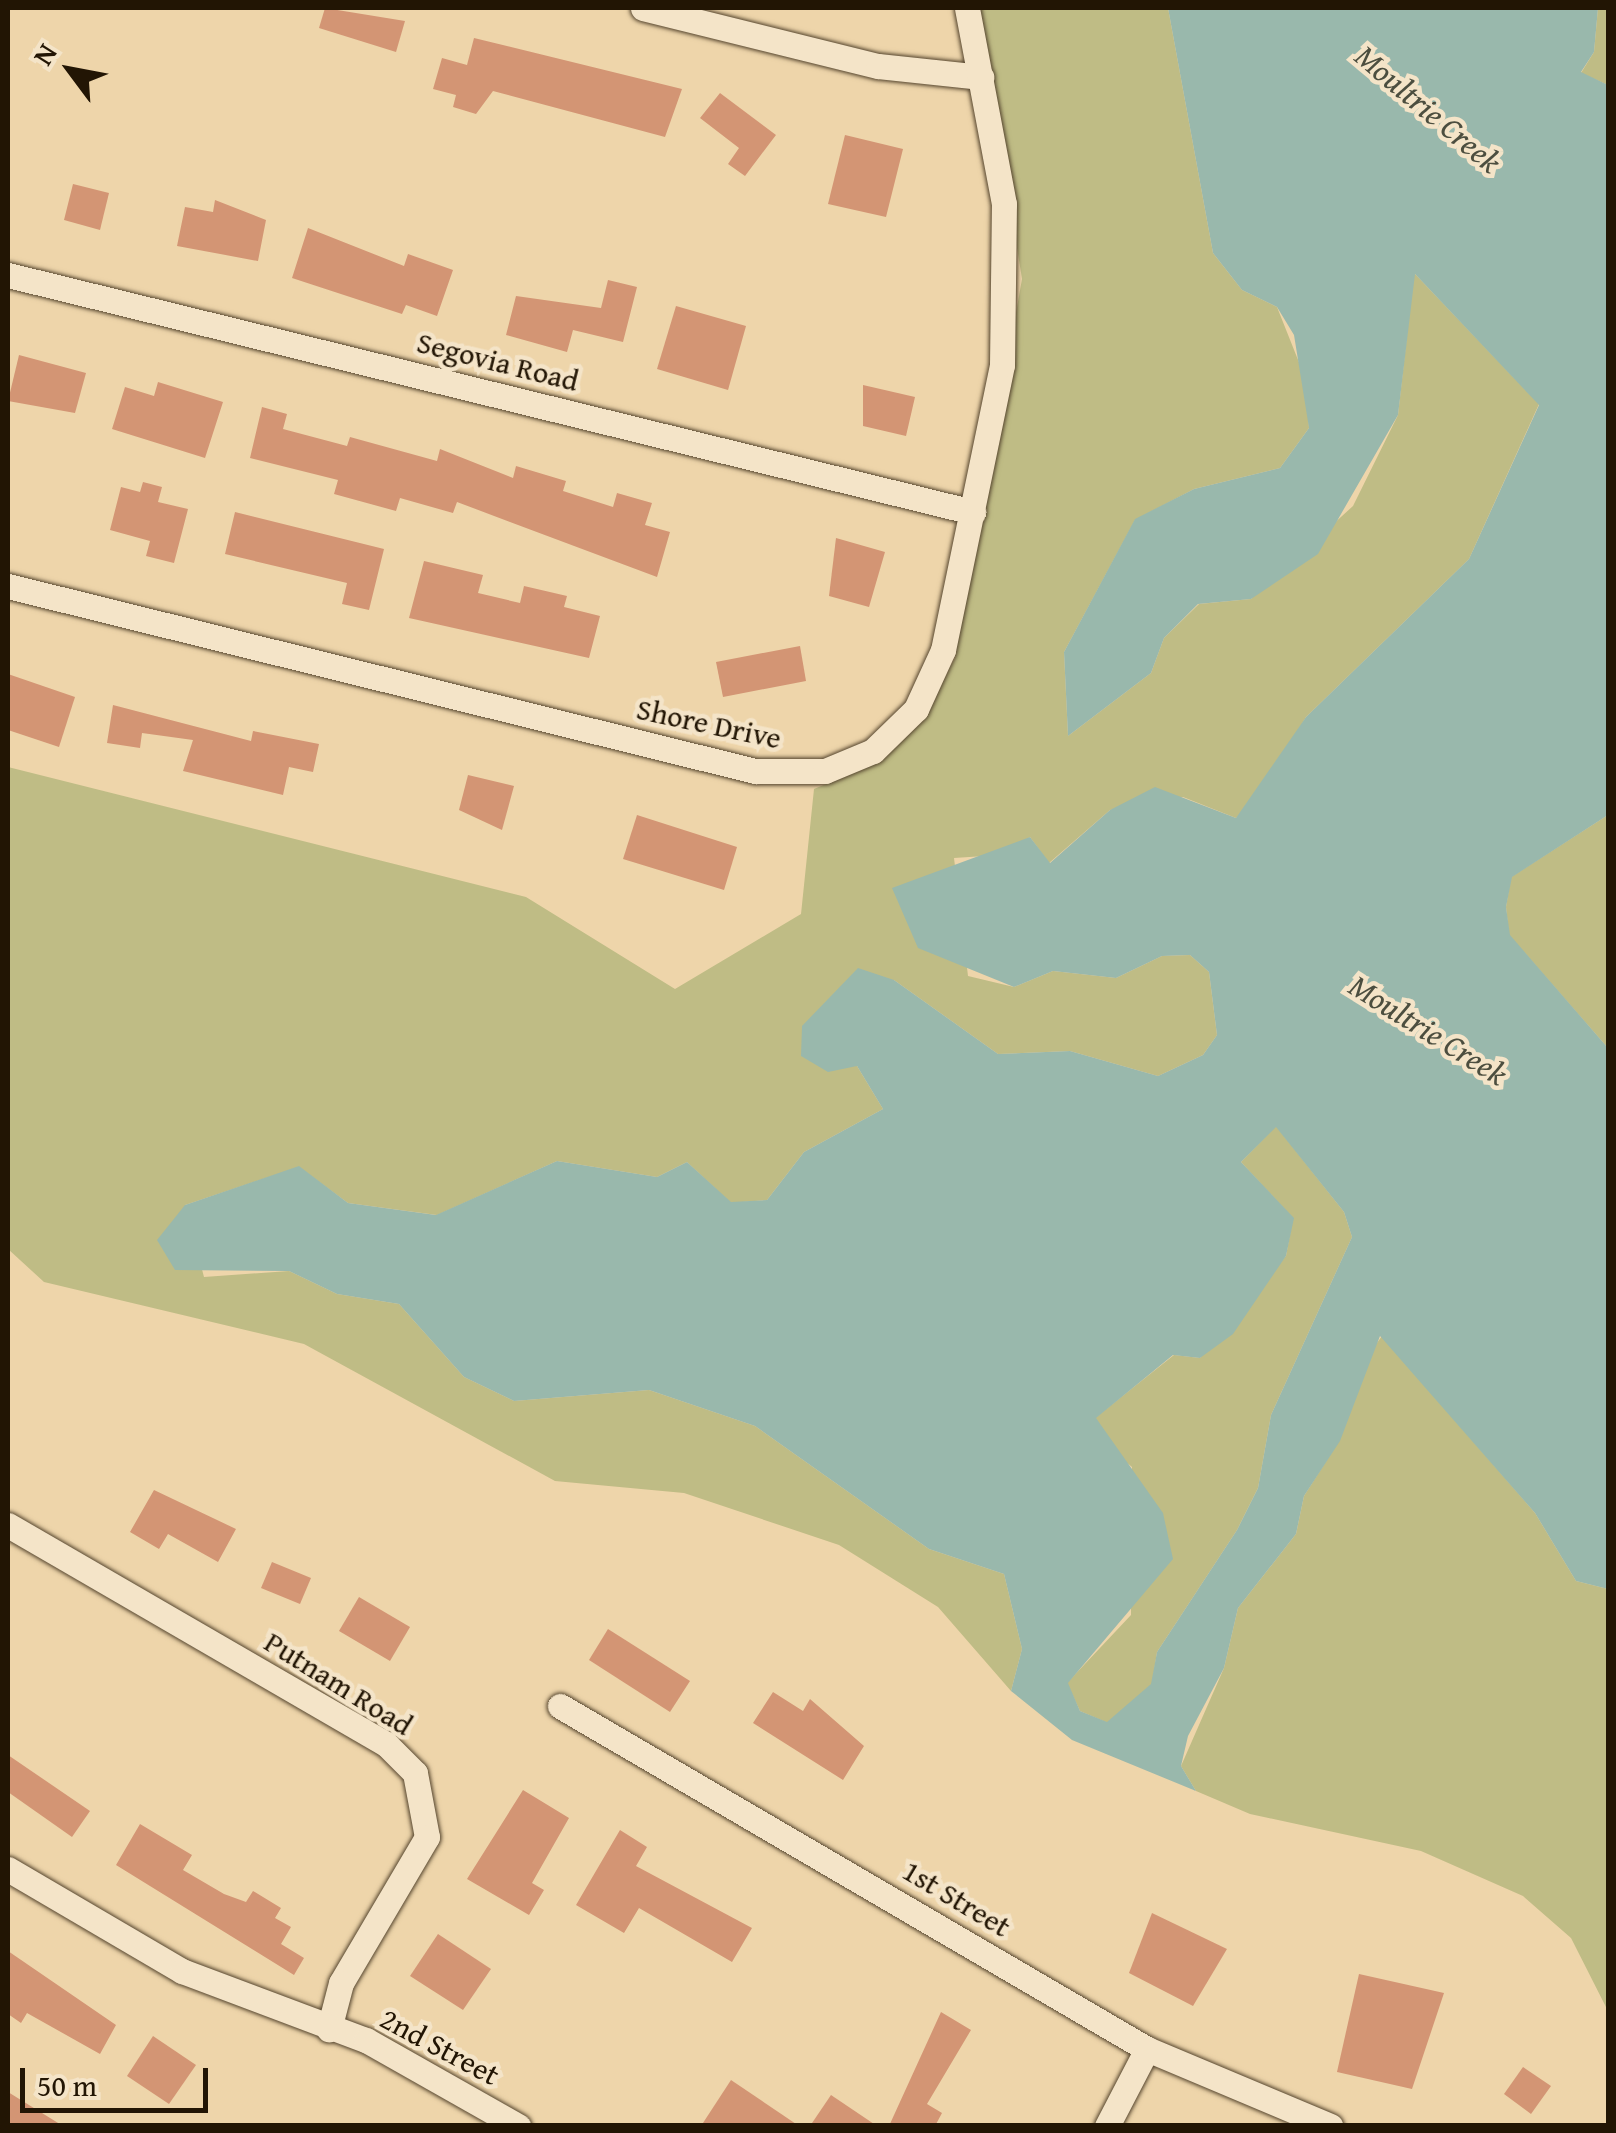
<!DOCTYPE html>
<html>
<head>
<meta charset="utf-8">
<style>
	body { margin:0 }
	#map { position:relative; width:1616px; height:2133px; overflow:hidden; background:#eed5aa; font-family:"Gentium Book Plus",serif }
	div>[style] { position:absolute }
	[style*='--x'] { left:calc(var(--x)*1px); top:calc(var(--y)*1px); width:calc(var(--w)*1px); rotate:calc(var(--a)*1deg) }
	.green>* { inset:0; background:#bfbc85 }
	.water>* { inset:0; background:#99b8ac }
	.building>* { inset:0; background:#d39574 }
	.roads { filter:drop-shadow(0 0 2px #55452e) drop-shadow(0 0 2px #55452e) }
	.minor>* { height:25px; margin:-12.5px; padding:0 12.5px; transform-origin:12.5px; border-radius:12.5px; background:#f4e4c8 }
	span { translate:-50% -50%; white-space:nowrap; text-align:center; line-height:1.15; -webkit-text-stroke:9px #f4e4c8; paint-order:stroke }
	.street-label { font-size:30px; color:#221504 }
	.water-label { font-size:32px; color:#4c4e3f; font-style:italic }
	.frame { position:absolute; inset:0; border:10px solid #221504; pointer-events:none }
	.north { position:absolute; left:20px; top:20px; width:100px; height:100px; -webkit-text-stroke:8px #f4e4c8; paint-order:stroke; rotate:302deg; font-size:28px; font-weight:700; line-height:40px; text-align:center; color:#221504 }
	.north::after { content:''; display:block; margin:auto; width:35px; height:45px; background:#221504; clip-path:polygon(50% 0,100% 100%,50% 72%,0 100%) }
	.scale { position:absolute; left:20px; top:2068px; width:188px; height:45px; box-sizing:border-box; border:5px solid #221504; border-top:0; padding-left:12px; font-size:30px; line-height:35px; white-space:nowrap; color:#221504; -webkit-text-stroke:8px #f4e4c8; paint-order:stroke }
</style>
</head>
<body>
<div id="map">
	<div class="green">
		<div style="clip-path:polygon(979px 8px,1168px 8px,1213px 253px,1242px 290px,1277px 307px,1306px 380px,1309px 428px,1280px 468px,1194px 489px,1135px 520px,1064px 652px,1068px 736px,1151px 673px,1164px 638px,1199px 604px,1251px 599px,1353px 506px,1398px 415px,1414px 273px,1539px 404px,1469px 559px,1306px 717px,1253px 805px,1236px 818px,1183px 797px,1110px 810px,1049px 863px,1030px 837px,1000px 855px,954px 858px,968px 976px,1014px 987px,1053px 971px,1116px 978px,1162px 956px,1190px 955px,1209px 972px,1217px 1035px,1203px 1055px,1158px 1076px,1070px 1051px,998px 1054px,894px 980px,857px 1066px,883px 1109px,804px 1152px,767px 1200px,731px 1203px,687px 1162px,657px 1177px,557px 1161px,437px 1215px,348px 1203px,299px 1167px,185px 1205px,204px 1277px,289px 1271px,337px 1294px,399px 1304px,464px 1377px,514px 1401px,649px 1390px,755px 1426px,929px 1549px,1004px 1574px,1022px 1649px,1011px 1691px,938px 1607px,839px 1545px,684px 1493px,555px 1481px,304px 1344px,44px 1282px,8px 1249px,8px 767px,526px 897px,675px 989px,801px 914px,814px 789px,883px 760px,925px 716px,955px 658px,1022px 279px)"></div>
		<div style="clip-path:polygon(1598px 8px,1608px 8px,1608px 85px,1581px 73px,1594px 52px)"></div>
		<div style="clip-path:polygon(1608px 815px,1608px 1048px,1509px 935px,1506px 907px,1511px 877px)"></div>
		<div style="clip-path:polygon(1276px 1126px,1344px 1212px,1352px 1237px,1271px 1415px,1258px 1488px,1237px 1530px,1157px 1652px,1152px 1684px,1108px 1723px,1080px 1711px,1067px 1683px,1131px 1615px,1132px 1467px,1108px 1447px,1095px 1418px,1174px 1355px,1200px 1358px,1286px 1256px,1293px 1218px,1241px 1162px)"></div>
		<div style="clip-path:polygon(1382px 1336px,1535px 1513px,1576px 1581px,1608px 1589px,1608px 2011px,1571px 1938px,1523px 1896px,1421px 1851px,1250px 1814px,1196px 1791px,1181px 1766px,1224px 1668px,1238px 1608px,1296px 1534px,1304px 1496px,1339px 1441px,1363px 1362px)"></div>
	</div>
	<div class="water">
		<div style="clip-path:polygon(evenodd,1168px 8px,1598px 8px,1594px 52px,1581px 72px,1608px 85px,1608px 815px,1512px 877px,1506px 907px,1510px 935px,1608px 1048px,1608px 1589px,1576px 1581px,1535px 1513px,1380px 1336px,1340px 1441px,1304px 1496px,1296px 1534px,1238px 1608px,1224px 1668px,1188px 1736px,1181px 1766px,1196px 1791px,1072px 1740px,1011px 1691px,1022px 1649px,1004px 1574px,929px 1549px,755px 1426px,649px 1390px,514px 1401px,464px 1377px,399px 1304px,337px 1294px,289px 1271px,175px 1270px,157px 1240px,185px 1205px,299px 1166px,348px 1203px,436px 1215px,557px 1161px,657px 1177px,687px 1162px,731px 1202px,767px 1200px,804px 1152px,883px 1109px,857px 1066px,828px 1072px,801px 1056px,802px 1026px,858px 968px,894px 980px,998px 1054px,1070px 1051px,1158px 1076px,1203px 1055px,1217px 1035px,1209px 972px,1190px 955px,1162px 956px,1116px 978px,1053px 971px,1014px 987px,918px 948px,892px 888px,1030px 837px,1050px 863px,1110px 810px,1155px 787px,1236px 818px,1306px 717px,1469px 559px,1539px 405px,1415px 274px,1398px 415px,1318px 554px,1251px 599px,1198px 604px,1164px 638px,1151px 673px,1068px 736px,1064px 652px,1135px 519px,1194px 489px,1280px 468px,1309px 428px,1294px 335px,1277px 307px,1242px 290px,1213px 253px,1168px 8px,1276px 1127px,1344px 1212px,1352px 1237px,1271px 1415px,1258px 1488px,1237px 1530px,1157px 1652px,1151px 1684px,1107px 1722px,1080px 1711px,1068px 1683px,1173px 1559px,1163px 1513px,1096px 1418px,1173px 1355px,1200px 1358px,1233px 1334px,1286px 1256px,1294px 1218px,1241px 1162px,1276px 1127px)"></div>
	</div>
	<div class="building">
		<div style="clip-path:polygon(325px 8px,405px 21px,396px 52px,319px 28px)"></div>
		<div style="clip-path:polygon(474px 38px,682px 89px,665px 137px,493px 91px,476px 114px,453px 107px,456px 95px,433px 89px,442px 58px,467px 65px)"></div>
		<div style="clip-path:polygon(720px 93px,776px 135px,745px 176px,728px 164px,739px 148px,700px 118px)"></div>
		<div style="clip-path:polygon(845px 135px,903px 149px,886px 217px,828px 204px)"></div>
		<div style="clip-path:polygon(73px 184px,109px 193px,100px 230px,64px 220px)"></div>
		<div style="clip-path:polygon(215px 200px,266px 220px,258px 261px,177px 246px,185px 207px,213px 212px)"></div>
		<div style="clip-path:polygon(308px 228px,404px 266px,408px 254px,453px 270px,437px 316px,406px 305px,402px 314px,292px 278px)"></div>
		<div style="clip-path:polygon(608px 280px,637px 287px,623px 342px,573px 330px,567px 352px,506px 335px,516px 296px,601px 308px)"></div>
		<div style="clip-path:polygon(676px 306px,746px 326px,728px 390px,657px 369px)"></div>
		<div style="clip-path:polygon(19px 355px,86px 373px,75px 413px,8px 401px)"></div>
		<div style="clip-path:polygon(158px 382px,223px 402px,205px 458px,112px 429px,125px 387px,154px 396px)"></div>
		<div style="clip-path:polygon(863px 385px,915px 397px,906px 436px,863px 426px)"></div>
		<div style="clip-path:polygon(262px 407px,287px 414px,283px 429px,347px 446px,350px 437px,437px 461px,440px 449px,513px 478px,516px 466px,566px 481px,563px 491px,613px 507px,617px 493px,652px 503px,645px 525px,670px 532px,657px 577px,457px 502px,453px 513px,400px 498px,396px 511px,334px 494px,338px 480px,250px 458px)"></div>
		<div style="clip-path:polygon(143px 482px,162px 487px,158px 502px,188px 509px,174px 563px,146px 556px,150px 541px,110px 530px,121px 487px,140px 492px)"></div>
		<div style="clip-path:polygon(235px 512px,384px 549px,369px 610px,342px 604px,347px 583px,225px 554px)"></div>
		<div style="clip-path:polygon(836px 538px,885px 552px,869px 607px,829px 596px)"></div>
		<div style="clip-path:polygon(424px 561px,483px 575px,478px 593px,520px 603px,524px 586px,567px 596px,564px 607px,600px 616px,589px 658px,409px 618px)"></div>
		<div style="clip-path:polygon(800px 646px,806px 681px,723px 697px,716px 662px)"></div>
		<div style="clip-path:polygon(8px 674px,75px 697px,59px 747px,8px 730px)"></div>
		<div style="clip-path:polygon(113px 705px,251px 741px,253px 731px,319px 744px,313px 772px,289px 767px,283px 795px,183px 771px,193px 740px,142px 733px,140px 748px,107px 743px)"></div>
		<div style="clip-path:polygon(468px 775px,514px 786px,502px 830px,459px 810px)"></div>
		<div style="clip-path:polygon(637px 815px,737px 847px,724px 890px,623px 859px)"></div>
		<div style="clip-path:polygon(154px 1490px,236px 1529px,218px 1562px,168px 1534px,159px 1549px,130px 1532px)"></div>
		<div style="clip-path:polygon(272px 1562px,311px 1578px,300px 1604px,261px 1588px)"></div>
		<div style="clip-path:polygon(359px 1597px,410px 1627px,390px 1661px,339px 1631px)"></div>
		<div style="clip-path:polygon(608px 1629px,690px 1681px,670px 1712px,589px 1660px)"></div>
		<div style="clip-path:polygon(773px 1692px,803px 1711px,810px 1699px,864px 1746px,843px 1780px,753px 1723px)"></div>
		<div style="clip-path:polygon(8px 1755px,90px 1811px,72px 1837px,8px 1792px)"></div>
		<div style="clip-path:polygon(523px 1790px,569px 1818px,532px 1883px,544px 1890px,529px 1915px,467px 1879px)"></div>
		<div style="clip-path:polygon(140px 1824px,192px 1855px,183px 1870px,224px 1894px,246px 1902px,253px 1891px,281px 1908px,275px 1918px,291px 1927px,281px 1944px,304px 1958px,294px 1975px,116px 1865px)"></div>
		<div style="clip-path:polygon(620px 1830px,647px 1847px,636px 1866px,752px 1928px,732px 1962px,639px 1908px,624px 1933px,576px 1905px)"></div>
		<div style="clip-path:polygon(1152px 1913px,1227px 1949px,1193px 2006px,1129px 1973px)"></div>
		<div style="clip-path:polygon(438px 1934px,491px 1969px,463px 2010px,410px 1976px)"></div>
		<div style="clip-path:polygon(8px 1951px,116px 2025px,100px 2054px,27px 2013px,21px 2023px,8px 2014px)"></div>
		<div style="clip-path:polygon(1359px 1974px,1444px 1993px,1412px 2089px,1337px 2072px)"></div>
		<div style="clip-path:polygon(941px 2012px,971px 2030px,927px 2104px,942px 2113px,935px 2126px,889px 2126px)"></div>
		<div style="clip-path:polygon(153px 2036px,196px 2065px,169px 2104px,127px 2076px)"></div>
		<div style="clip-path:polygon(1523px 2067px,1551px 2086px,1531px 2114px,1504px 2094px)"></div>
		<div style="clip-path:polygon(731px 2080px,799px 2126px,701px 2126px)"></div>
		<div style="clip-path:polygon(8px 2092px,63px 2126px,8px 2126px)"></div>
		<div style="clip-path:polygon(831px 2095px,877px 2126px,810px 2126px)"></div>
	</div>
	<div class="roads">
		<div class="minor">
			<div style="--x:643;--y:8;--w:242;--a:13.9"></div>
			<div style="--x:878;--y:66;--w:104;--a:6.1"></div>
			<div style="--x:8;--y:275;--w:994;--a:13.8"></div>
			<div style="--x:8;--y:586;--w:770;--a:13.91"></div>
			<div style="--x:755;--y:771;--w:70;--a:0"></div>
			<div style="--x:825;--y:771;--w:52;--a:-22.6"></div>
			<div style="--x:873;--y:751;--w:60;--a:-44.3"></div>
			<div style="--x:916;--y:709;--w:65;--a:-65.4"></div>
			<div style="--x:943;--y:650;--w:291;--a:-78.3"></div>
			<div style="--x:1002;--y:365;--w:161;--a:-89.3"></div>
			<div style="--x:1004;--y:204;--w:199;--a:-100.7"></div>
			<div style="--x:8;--y:1525;--w:437;--a:30.1"></div>
			<div style="--x:386;--y:1744;--w:41;--a:45"></div>
			<div style="--x:415;--y:1773;--w:65;--a:79.4"></div>
			<div style="--x:427;--y:1837;--w:169;--a:120.5"></div>
			<div style="--x:341;--y:1983;--w:48;--a:104.6"></div>
			<div style="--x:560;--y:1706;--w:680;--a:30.3"></div>
			<div style="--x:1147;--y:2049;--w:199;--a:22.8"></div>
			<div style="--x:8;--y:1869;--w:202;--a:30.4"></div>
			<div style="--x:182;--y:1971;--w:197;--a:20.6"></div>
			<div style="--x:366;--y:2040;--w:175;--a:29.5"></div>
			<div style="--x:1107;--y:2126;--w:87;--a:-62.5"></div>
		</div>
	</div>
	<div class="street-label">
		<span style="left:498px;top:361px;rotate:14deg">Segovia Road</span>
		<span style="left:709px;top:723px;rotate:12deg">Shore Drive</span>
		<span style="left:339px;top:1683px;rotate:32deg">Putnam Road</span>
		<span style="left:957px;top:1898px;rotate:31deg">1st Street</span>
		<span style="left:440px;top:2046px;rotate:28deg">2nd Street</span>
	</div>
	<div class="water-label">
		<span style="left:1428px;top:109px;rotate:40deg">Moultrie Creek</span>
		<span style="left:1428px;top:1030px;rotate:32deg">Moultrie Creek</span>
	</div>
	<div class="frame"></div>
	<div class="north">N</div>
	<div class="scale">50 m</div>
</div>
</body>
</html>
